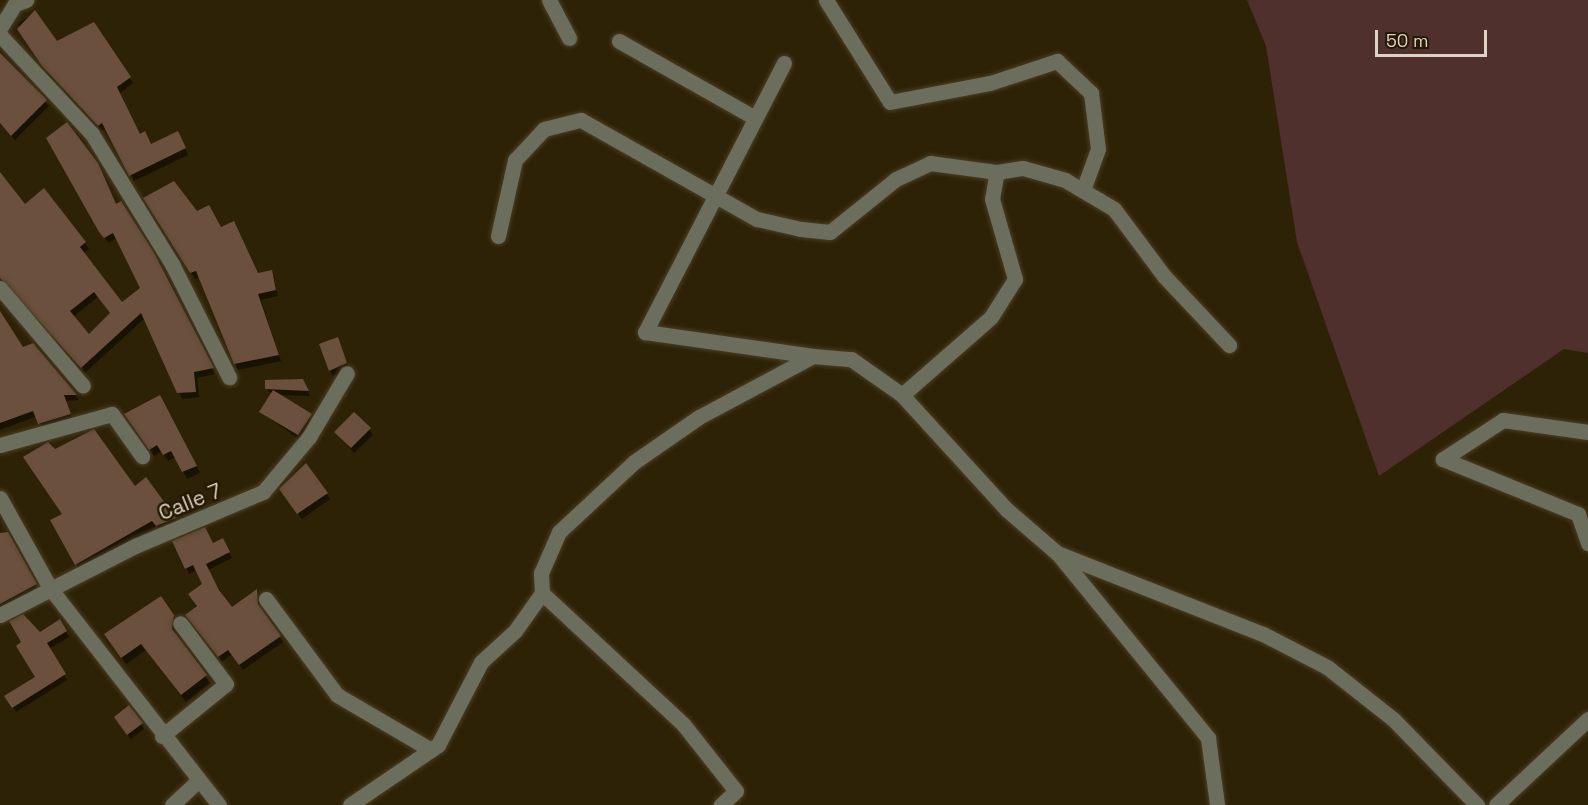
<!DOCTYPE html>
<html>
<head>
<meta charset="utf-8">
<style>
	body { margin:0 }
	#map { position:relative; width:1588px; height:805px; overflow:hidden; background:#2e2206; font-family:"Space Grotesk",sans-serif }
	div>[style] { position:absolute }
	[style*='--x'] { left:calc(var(--x)*1px); top:calc(var(--y)*1px); width:calc(var(--w)*1px); rotate:calc(var(--a)*1deg) }
	.green>* { inset:0; background:#4f302d }
	.shadow>* { inset:0; background:#0007 }
	.building>* { inset:0; background:#6b503e }
	.roads { filter:drop-shadow(0 0 2px #4a3e24) drop-shadow(0 0 2px #4a3e24) }
	.minor>* { height:15px; margin:-7.5px; padding:0 7.5px; transform-origin:7.5px; border-radius:7.5px; background:#6c6e5d }
	span { translate:-50% -50%; white-space:nowrap; text-align:center; line-height:1.15; -webkit-text-stroke:5px #241800; paint-order:stroke }
	.street-label { font-size:21px; color:#dbd3c3 }
	.scale { position:absolute; left:1375px; top:30px; width:112px; height:27px; box-sizing:border-box; border:3px solid #dbd3c3; border-top:0; padding-left:8px; font-size:18px; line-height:21px; white-space:nowrap; color:#dbd3c3; -webkit-text-stroke:4px #241800; paint-order:stroke }
</style>
</head>
<body>
<div id="map">
	<div class="green">
		<div style="clip-path:polygon(1247px 0,1588px 0,1588px 353px,1564px 349px,1379px 476px,1297px 242px,1266px 46px)"></div>
	</div>
	<div class="shadow">
		<div style="clip-path:polygon(35px 12px,56px 43px,93px 24px,133px 83px,119px 94px,140px 135px,151px 146px,181px 139px,188px 155px,134px 181px,106px 128px,102px 131px,47px 72px,18px 24px)"></div>
		<div style="clip-path:polygon(3px 58px,49px 106px,15px 140px,0 123px)"></div>
		<div style="clip-path:polygon(evenodd,48px 138px,116px 206px,156px 259px,215px 374px,197px 378px,199px 397px,182px 399px,145px 318px,85px 373px,12px 287px,0 286px,0 185px,25px 206px,44px 191px,85px 243px,89px 249px,83px 253px,122px 304px,142px 289px,117px 238px,109px 243px,105px 238px,48px 138px,98px 297px,111px 314px,89px 336px,73px 317px,98px 297px)"></div>
		<div style="clip-path:polygon(197px 213px,220px 228px,258px 275px,271px 272px,274px 278px,278px 296px,261px 300px,281px 361px,238px 370px,235px 364px,200px 277px,195px 279px,178px 246px)"></div>
		<div style="clip-path:polygon(0 314px,23px 349px,33px 344px,76px 396px,79px 400px,66px 401px,73px 420px,43px 430px,37px 416px,0 430px)"></div>
		<div style="clip-path:polygon(338px 339px,349px 369px,333px 376px,330px 370px)"></div>
		<div style="clip-path:polygon(306px 386px,310px 396px,279px 395px,315px 423px,303px 442px,261px 412px,272px 394px,267px 389px)"></div>
		<div style="clip-path:polygon(160px 397px,200px 473px,187px 479px,176px 457px,168px 461px,162px 451px,154px 456px,130px 421px)"></div>
		<div style="clip-path:polygon(369px 429px,373px 435px,354px 453px,336px 432px)"></div>
		<div style="clip-path:polygon(55px 451px,134px 488px,146px 480px,178px 524px,161px 532px,157px 526px,80px 570px,52px 521px,63px 515px)"></div>
		<div style="clip-path:polygon(306px 465px,330px 499px,302px 519px,284px 494px)"></div>
		<div style="clip-path:polygon(7px 534px,38px 590px,0 612px,0 546px)"></div>
		<div style="clip-path:polygon(213px 544px,225px 545px,232px 558px,208px 570px,231px 609px,256px 591px,260px 610px,283px 642px,243px 670px,232px 654px,222px 662px,190px 621px,204px 584px,197px 570px,189px 574px,186px 568px)"></div>
		<div style="clip-path:polygon(173px 616px,176px 636px,210px 683px,186px 702px,146px 650px,126px 664px,110px 642px)"></div>
		<div style="clip-path:polygon(60px 621px,69px 637px,49px 649px,67px 680px,16px 712px,6px 696px,37px 678px,40px 634px)"></div>
		<div style="clip-path:polygon(119px 723px,141px 724px,144px 729px,131px 739px)"></div>
	</div>
	<div class="building">
		<div style="clip-path:polygon(35px 10px,57px 41px,94px 22px,131px 77px,117px 87px,140px 134px,145px 131px,151px 144px,178px 131px,186px 148px,129px 176px,102px 123px,98px 126px,42px 66px,17px 29px)"></div>
		<div style="clip-path:polygon(0 53px,47px 100px,11px 136px,0 123px)"></div>
		<div style="clip-path:polygon(evenodd,67px 122px,98px 163px,116px 204px,121px 201px,153px 251px,214px 368px,194px 372px,196px 392px,177px 393px,141px 313px,81px 368px,0 278px,0 172px,25px 204px,44px 188px,86px 242px,80px 247px,122px 302px,140px 288px,113px 233px,104px 238px,99px 232px,46px 138px,67px 122px,94px 292px,110px 313px,89px 334px,70px 311px,94px 292px)"></div>
		<div style="clip-path:polygon(174px 181px,197px 211px,209px 205px,221px 227px,234px 221px,258px 273px,272px 270px,276px 290px,258px 294px,279px 355px,234px 364px,196px 271px,190px 273px,143px 198px)"></div>
		<div style="clip-path:polygon(0 311px,23px 347px,33px 343px,77px 395px,64px 395px,71px 414px,38px 424px,33px 411px,0 423px)"></div>
		<div style="clip-path:polygon(338px 337px,347px 363px,329px 371px,319px 344px)"></div>
		<div style="clip-path:polygon(303px 379px,309px 391px,265px 389px,265px 380px)"></div>
		<div style="clip-path:polygon(273px 390px,312px 414px,298px 435px,259px 412px)"></div>
		<div style="clip-path:polygon(160px 395px,197px 466px,182px 472px,171px 451px,163px 455px,157px 445px,149px 450px,124px 414px)"></div>
		<div style="clip-path:polygon(354px 412px,371px 428px,351px 448px,334px 432px)"></div>
		<div style="clip-path:polygon(94px 429px,135px 486px,146px 477px,176px 518px,156px 526px,152px 521px,75px 565px,50px 520px,62px 514px,23px 457px,48px 442px,55px 449px)"></div>
		<div style="clip-path:polygon(306px 463px,328px 493px,297px 514px,279px 489px)"></div>
		<div style="clip-path:polygon(205px 527px,213px 543px,223px 538px,230px 552px,206px 564px,219px 590px,232px 607px,257px 589px,258px 604px,281px 636px,239px 665px,228px 650px,218px 657px,185px 615px,197px 606px,188px 594px,202px 584px,193px 565px,185px 569px,172px 541px)"></div>
		<div style="clip-path:polygon(8px 532px,37px 584px,0 604px,0 533px)"></div>
		<div style="clip-path:polygon(161px 596px,174px 615px,172px 629px,207px 675px,181px 695px,141px 644px,121px 658px,104px 634px)"></div>
		<div style="clip-path:polygon(23px 614px,40px 632px,60px 619px,67px 631px,47px 643px,66px 674px,12px 708px,4px 696px,35px 677px,16px 646px,21px 642px,9px 621px)"></div>
		<div style="clip-path:polygon(129px 705px,143px 723px,127px 735px,114px 717px)"></div>
	</div>
	<div class="roads">
		<div class="minor">
			<div style="--x:549;--y:0;--w:43;--a:62.2"></div>
			<div style="--x:826;--y:0;--w:120;--a:57.9"></div>
			<div style="--x:890;--y:102;--w:102;--a:-10.8"></div>
			<div style="--x:990;--y:83;--w:71;--a:-18.2"></div>
			<div style="--x:1057;--y:61;--w:47;--a:43.3"></div>
			<div style="--x:1091;--y:93;--w:56;--a:82.9"></div>
			<div style="--x:1098;--y:149;--w:44;--a:110.1"></div>
			<div style="--x:0;--y:28;--w:28;--a:-58"></div>
			<div style="--x:15;--y:4;--w:12;--a:-20"></div>
			<div style="--x:0;--y:35;--w:135;--a:47.1"></div>
			<div style="--x:92;--y:134;--w:153;--a:58.4"></div>
			<div style="--x:172;--y:264;--w:127;--a:63.2"></div>
			<div style="--x:619;--y:41;--w:156;--a:29.5"></div>
			<div style="--x:784;--y:63;--w:303;--a:117.3"></div>
			<div style="--x:645;--y:332;--w:170;--a:8.1"></div>
			<div style="--x:498;--y:236;--w:78;--a:-77.4"></div>
			<div style="--x:515;--y:160;--w:42;--a:-46.9"></div>
			<div style="--x:544;--y:129;--w:38;--a:-14"></div>
			<div style="--x:581;--y:120;--w:202;--a:29.4"></div>
			<div style="--x:757;--y:219;--w:45;--a:12.8"></div>
			<div style="--x:801;--y:229;--w:29;--a:6"></div>
			<div style="--x:830;--y:232;--w:85;--a:-38.8"></div>
			<div style="--x:896;--y:179;--w:38;--a:-25"></div>
			<div style="--x:930;--y:163;--w:68;--a:7.7"></div>
			<div style="--x:0;--y:288;--w:128;--a:49.7"></div>
			<div style="--x:902;--y:395;--w:118;--a:-41.2"></div>
			<div style="--x:991;--y:317;--w:45;--a:-57.7"></div>
			<div style="--x:1015;--y:279;--w:83;--a:-106"></div>
			<div style="--x:992;--y:199;--w:27;--a:-80"></div>
			<div style="--x:997;--y:172;--w:26;--a:-9"></div>
			<div style="--x:1023;--y:168;--w:44;--a:15.9"></div>
			<div style="--x:1065;--y:180;--w:57;--a:30.6"></div>
			<div style="--x:1114;--y:209;--w:84;--a:53.3"></div>
			<div style="--x:1164;--y:276;--w:95;--a:46.7"></div>
			<div style="--x:1588;--y:432;--w:86;--a:-172"></div>
			<div style="--x:1503;--y:420;--w:72;--a:147"></div>
			<div style="--x:1443;--y:459;--w:146;--a:22.2"></div>
			<div style="--x:1578;--y:514;--w:31;--a:71"></div>
			<div style="--x:0;--y:445;--w:116;--a:-15.5"></div>
			<div style="--x:112;--y:414;--w:52;--a:54.5"></div>
			<div style="--x:0;--y:498;--w:103;--a:60.9"></div>
			<div style="--x:50;--y:588;--w:275;--a:52.1"></div>
			<div style="--x:1059;--y:555;--w:236;--a:50.8"></div>
			<div style="--x:1208;--y:738;--w:68;--a:82.3"></div>
			<div style="--x:542;--y:593;--w:192;--a:42.9"></div>
			<div style="--x:683;--y:724;--w:85;--a:51.7"></div>
			<div style="--x:736;--y:791;--w:21;--a:137"></div>
			<div style="--x:266;--y:599;--w:119;--a:53.5"></div>
			<div style="--x:337;--y:695;--w:109;--a:30.3"></div>
			<div style="--x:0;--y:615;--w:152;--a:-27.1"></div>
			<div style="--x:135;--y:546;--w:139;--a:-22.9"></div>
			<div style="--x:263;--y:492;--w:72;--a:-50.1"></div>
			<div style="--x:309;--y:437;--w:74;--a:-59.3"></div>
			<div style="--x:162;--y:736;--w:82;--a:-39.1"></div>
			<div style="--x:226;--y:684;--w:76;--a:-127"></div>
			<div style="--x:172;--y:805;--w:35;--a:-43"></div>
			<div style="--x:350;--y:805;--w:107;--a:-34.3"></div>
			<div style="--x:438;--y:745;--w:93;--a:-62.6"></div>
			<div style="--x:481;--y:662;--w:46;--a:-42.4"></div>
			<div style="--x:515;--y:631;--w:47;--a:-54.6"></div>
			<div style="--x:542;--y:593;--w:20;--a:-93"></div>
			<div style="--x:541;--y:573;--w:45;--a:-66.3"></div>
			<div style="--x:559;--y:532;--w:103;--a:-43"></div>
			<div style="--x:634;--y:462;--w:79;--a:-34.7"></div>
			<div style="--x:699;--y:417;--w:129;--a:-28.2"></div>
			<div style="--x:813;--y:356;--w:38;--a:5"></div>
			<div style="--x:851;--y:359;--w:62;--a:35.2"></div>
			<div style="--x:902;--y:395;--w:154;--a:47.6"></div>
			<div style="--x:1006;--y:509;--w:67;--a:40.8"></div>
			<div style="--x:1057;--y:553;--w:221;--a:21.5"></div>
			<div style="--x:1263;--y:634;--w:72;--a:27.3"></div>
			<div style="--x:1327;--y:667;--w:85;--a:38.3"></div>
			<div style="--x:1394;--y:720;--w:119;--a:45.7"></div>
			<div style="--x:1496;--y:805;--w:126;--a:-43.1"></div>
		</div>
	</div>
	<div class="street-label">
		<span style="left:190px;top:502px;rotate:-22deg">Calle 7</span>
	</div>
	<div class="scale">50 m</div>
</div>
</body>
</html>
